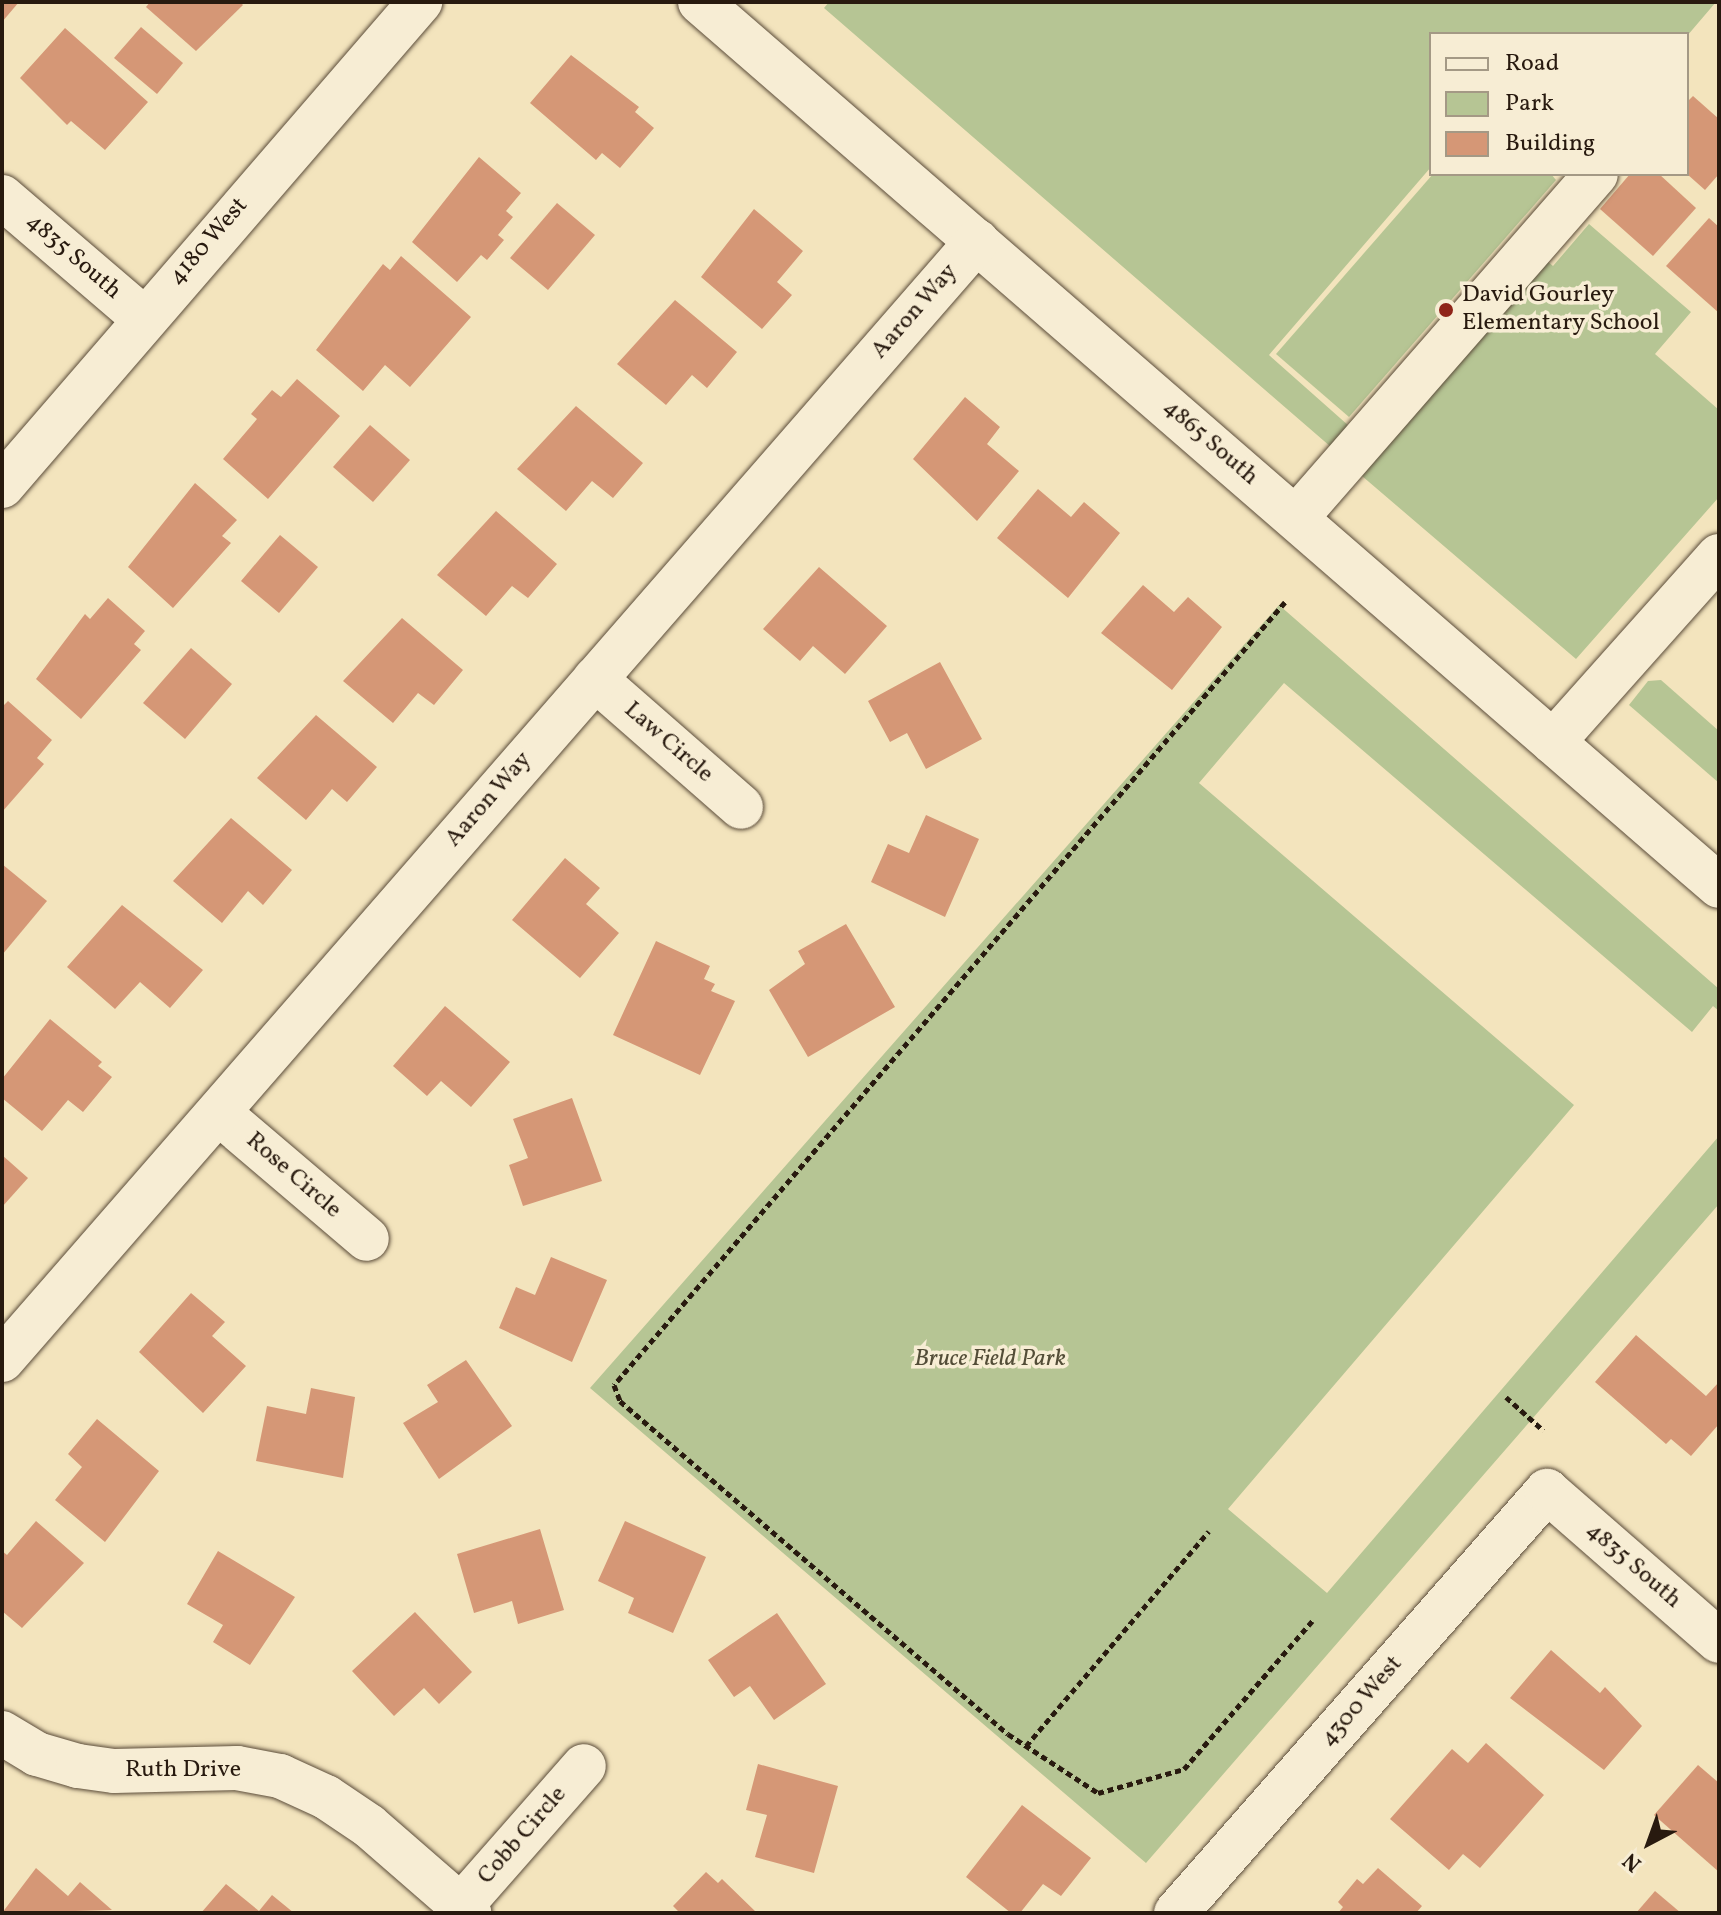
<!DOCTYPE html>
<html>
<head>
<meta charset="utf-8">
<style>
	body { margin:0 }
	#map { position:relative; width:1721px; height:1915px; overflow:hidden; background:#f3e4bd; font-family:Vollkorn,serif }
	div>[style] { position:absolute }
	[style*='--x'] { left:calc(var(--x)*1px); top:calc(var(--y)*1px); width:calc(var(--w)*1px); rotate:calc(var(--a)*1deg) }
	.green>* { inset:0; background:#b6c594 }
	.building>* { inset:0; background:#d59776 }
	.path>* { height:5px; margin-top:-2.5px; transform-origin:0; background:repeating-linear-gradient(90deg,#281a0f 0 6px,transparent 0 10px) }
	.roads { filter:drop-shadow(0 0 2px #5b4c3a) drop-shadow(0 0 2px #5b4c3a) }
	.minor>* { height:44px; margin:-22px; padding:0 22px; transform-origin:22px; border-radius:22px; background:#f7edd4 }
	.dots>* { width:22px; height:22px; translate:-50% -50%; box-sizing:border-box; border:4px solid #f7edd4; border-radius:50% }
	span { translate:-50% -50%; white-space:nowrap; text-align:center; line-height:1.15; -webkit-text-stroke:7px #f7edd4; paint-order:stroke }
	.street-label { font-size:24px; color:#281a0f }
	.poi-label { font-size:24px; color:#281a0f }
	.left { translate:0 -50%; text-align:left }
	.park-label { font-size:24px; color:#534d37; font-style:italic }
	.frame { position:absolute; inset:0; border:4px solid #281a0f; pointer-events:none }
	.legend { position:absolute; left:1429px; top:32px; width:260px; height:144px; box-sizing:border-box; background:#f7edd4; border:2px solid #a49985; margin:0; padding:10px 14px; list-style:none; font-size:24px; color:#281a0f }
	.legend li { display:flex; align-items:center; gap:16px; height:40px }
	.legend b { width:40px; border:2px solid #a49985 }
	.north { position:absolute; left:1609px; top:1803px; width:80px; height:80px; -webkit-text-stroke:6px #f7edd4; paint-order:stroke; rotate:221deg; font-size:22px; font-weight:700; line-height:32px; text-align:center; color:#281a0f }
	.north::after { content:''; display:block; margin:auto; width:28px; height:36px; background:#281a0f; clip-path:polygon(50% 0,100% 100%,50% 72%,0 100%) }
</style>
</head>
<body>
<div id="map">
	<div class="green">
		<div style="clip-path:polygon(829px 2px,1716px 2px,1687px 36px,1431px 34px,1431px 167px,1269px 355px,1349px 426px,1331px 447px,824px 8px)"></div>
		<div style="clip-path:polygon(1433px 174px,1551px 174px,1556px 180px,1349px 417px,1276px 354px)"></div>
		<div style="clip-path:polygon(1589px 224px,1691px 312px,1655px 354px,1719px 410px,1719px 497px,1576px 659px,1362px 476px,1546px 260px,1553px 266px)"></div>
		<div style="clip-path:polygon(1279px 605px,1719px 989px,1719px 1011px,1713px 1006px,1692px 1032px,1284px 683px,1199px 783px,1574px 1105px,1228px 1509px,1327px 1593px,1719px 1136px,1719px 1204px,1146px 1863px,590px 1388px)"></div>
		<div style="clip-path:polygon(1661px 680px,1719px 731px,1719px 783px,1629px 705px,1648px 681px)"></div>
	</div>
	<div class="building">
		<div style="clip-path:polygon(2px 2px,19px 2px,2px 22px)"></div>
		<div style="clip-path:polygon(150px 2px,240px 2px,243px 5px,196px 51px,146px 7px)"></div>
		<div style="clip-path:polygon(141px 27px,183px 63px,157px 94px,114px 58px)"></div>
		<div style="clip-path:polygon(65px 28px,148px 102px,105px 150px,71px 121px,67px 125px,20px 78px)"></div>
		<div style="clip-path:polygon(571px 55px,639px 107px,635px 112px,654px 128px,620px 168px,602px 153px,596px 160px,530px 103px)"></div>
		<div style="clip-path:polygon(1693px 96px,1719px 119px,1719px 174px,1705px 190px,1687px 174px,1687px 102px)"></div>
		<div style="clip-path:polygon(479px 157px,521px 193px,506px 211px,513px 217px,498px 235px,504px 240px,487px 260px,481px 255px,457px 282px,412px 242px)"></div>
		<div style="clip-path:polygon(1630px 174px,1659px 174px,1696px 208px,1653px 256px,1600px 209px)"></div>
		<div style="clip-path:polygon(557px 203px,595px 235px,548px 290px,510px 258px)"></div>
		<div style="clip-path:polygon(754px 209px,803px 251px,777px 282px,792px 295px,762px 329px,701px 277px)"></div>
		<div style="clip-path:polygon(1709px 218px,1719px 227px,1719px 313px,1666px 266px)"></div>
		<div style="clip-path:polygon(401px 256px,471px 317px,410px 387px,385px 365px,363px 391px,316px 350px,383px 264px,390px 270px)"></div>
		<div style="clip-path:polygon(675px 300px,737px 352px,707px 388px,692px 375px,666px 405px,617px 364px)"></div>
		<div style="clip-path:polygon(297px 379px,340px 416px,268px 499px,223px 459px,257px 419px,251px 414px,272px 390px,281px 397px)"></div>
		<div style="clip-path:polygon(965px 397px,1000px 427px,987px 444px,1019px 471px,977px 521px,913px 459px)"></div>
		<div style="clip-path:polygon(576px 406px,643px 463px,613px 498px,592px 481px,566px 511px,517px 469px)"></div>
		<div style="clip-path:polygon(370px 425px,410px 460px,373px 502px,333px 467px)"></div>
		<div style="clip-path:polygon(195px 483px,237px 520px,222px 536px,231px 543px,173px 608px,128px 567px)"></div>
		<div style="clip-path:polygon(1038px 489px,1071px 517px,1084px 502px,1120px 533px,1068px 598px,997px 538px)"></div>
		<div style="clip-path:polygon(496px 511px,557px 564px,528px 598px,512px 586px,486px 616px,437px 575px)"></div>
		<div style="clip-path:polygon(280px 535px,318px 567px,279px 613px,241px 581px)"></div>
		<div style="clip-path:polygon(819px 567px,887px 626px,845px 674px,813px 646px,800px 661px,763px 629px)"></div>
		<div style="clip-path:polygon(1143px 585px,1174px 612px,1188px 597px,1222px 627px,1172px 690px,1101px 633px)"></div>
		<div style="clip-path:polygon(108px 598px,145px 631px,134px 644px,141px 650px,81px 719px,36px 679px,85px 614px,90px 619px)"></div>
		<div style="clip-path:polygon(402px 618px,463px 670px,434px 705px,418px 693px,393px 723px,343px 681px)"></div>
		<div style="clip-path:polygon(191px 648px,232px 684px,185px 739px,143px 703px)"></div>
		<div style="clip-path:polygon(940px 662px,982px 739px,926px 769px,907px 733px,890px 742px,868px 701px)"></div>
		<div style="clip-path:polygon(8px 701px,52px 740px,37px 758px,44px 764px,2px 812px,2px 707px)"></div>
		<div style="clip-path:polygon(316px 715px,377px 767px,347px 802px,332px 789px,306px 820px,257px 778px)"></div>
		<div style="clip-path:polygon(926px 815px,979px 839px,945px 917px,871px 882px,888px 844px,909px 853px)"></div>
		<div style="clip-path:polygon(231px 818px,292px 870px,263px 905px,248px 891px,222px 923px,173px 881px)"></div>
		<div style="clip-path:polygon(565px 858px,600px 888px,586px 904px,619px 933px,580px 978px,512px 920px)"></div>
		<div style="clip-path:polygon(2px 864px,47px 901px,2px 955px)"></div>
		<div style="clip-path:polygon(122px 905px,203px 970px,170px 1008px,140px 982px,115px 1009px,67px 967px)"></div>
		<div style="clip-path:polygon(846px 924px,895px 1007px,808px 1057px,769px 990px,805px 964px,798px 951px)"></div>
		<div style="clip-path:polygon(656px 941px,710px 966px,704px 979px,715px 984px,711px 991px,735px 1001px,700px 1075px,613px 1035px)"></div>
		<div style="clip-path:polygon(445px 1006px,510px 1062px,471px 1107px,441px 1081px,427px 1096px,393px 1066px)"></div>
		<div style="clip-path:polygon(50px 1019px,102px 1062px,98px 1066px,112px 1077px,83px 1112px,68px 1100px,42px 1131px,2px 1098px,2px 1079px)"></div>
		<div style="clip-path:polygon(572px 1098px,602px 1181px,523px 1206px,509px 1165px,528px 1158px,513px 1119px)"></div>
		<div style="clip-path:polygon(2px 1155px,28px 1178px,2px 1207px)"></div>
		<div style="clip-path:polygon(551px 1257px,607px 1280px,572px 1362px,499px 1328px,516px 1287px,535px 1295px)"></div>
		<div style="clip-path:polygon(191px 1293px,225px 1322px,212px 1336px,246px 1366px,203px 1413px,139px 1352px)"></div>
		<div style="clip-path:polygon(1636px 1335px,1706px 1396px,1719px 1382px,1719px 1424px,1691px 1456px,1671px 1439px,1666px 1444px,1595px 1382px)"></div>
		<div style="clip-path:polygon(466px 1360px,512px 1426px,439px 1479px,403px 1423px,438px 1402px,427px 1385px)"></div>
		<div style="clip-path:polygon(311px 1388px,355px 1397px,343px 1478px,256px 1461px,267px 1406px,306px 1414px)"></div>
		<div style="clip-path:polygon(97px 1419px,159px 1471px,105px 1542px,55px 1500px,82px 1467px,68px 1454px)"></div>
		<div style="clip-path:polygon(36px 1521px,84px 1563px,22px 1628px,2px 1611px,2px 1551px,7px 1555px)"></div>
		<div style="clip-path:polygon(625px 1521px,706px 1557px,673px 1633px,628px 1613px,634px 1598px,598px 1581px)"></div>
		<div style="clip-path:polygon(540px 1529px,564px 1610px,518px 1624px,512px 1601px,474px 1613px,457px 1554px)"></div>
		<div style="clip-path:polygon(218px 1551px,295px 1597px,250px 1665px,213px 1642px,223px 1625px,187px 1604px)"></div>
		<div style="clip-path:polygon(415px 1612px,472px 1672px,439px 1704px,424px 1688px,394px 1716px,352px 1671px)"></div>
		<div style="clip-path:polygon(777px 1613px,826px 1684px,774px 1720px,750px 1686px,734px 1697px,708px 1660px)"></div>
		<div style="clip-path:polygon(1551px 1650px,1600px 1693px,1605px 1687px,1642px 1726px,1604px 1770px,1510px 1698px)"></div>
		<div style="clip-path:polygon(1486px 1743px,1544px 1795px,1480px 1868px,1463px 1854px,1449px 1870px,1390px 1819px,1452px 1749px,1468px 1763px)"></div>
		<div style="clip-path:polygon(758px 1764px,838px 1786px,814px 1873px,755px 1857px,767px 1815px,746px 1810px)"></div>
		<div style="clip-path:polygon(1698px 1765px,1719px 1783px,1719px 1872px,1654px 1815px)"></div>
		<div style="clip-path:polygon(1022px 1805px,1091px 1858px,1061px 1896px,1043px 1884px,1020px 1913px,1011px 1913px,966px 1877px)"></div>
		<div style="clip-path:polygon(36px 1868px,68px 1896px,80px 1882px,112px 1910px,2px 1913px)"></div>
		<div style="clip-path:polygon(1378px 1868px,1422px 1906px,1416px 1913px,1338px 1913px,1343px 1907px,1338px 1902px,1357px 1879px,1363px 1884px)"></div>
		<div style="clip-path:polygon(706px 1872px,718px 1883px,722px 1879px,757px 1913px,680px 1913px,673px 1906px)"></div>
		<div style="clip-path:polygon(226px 1884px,259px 1911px,272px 1895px,294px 1913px,201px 1913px)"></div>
		<div style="clip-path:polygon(1655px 1891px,1681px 1913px,1636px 1913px)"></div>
	</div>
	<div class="path">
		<div style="--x:1285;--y:602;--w:1031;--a:130.6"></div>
		<div style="--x:614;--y:1385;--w:17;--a:69"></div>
		<div style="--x:620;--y:1401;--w:511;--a:40.64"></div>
		<div style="--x:1008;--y:1734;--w:108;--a:33.2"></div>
		<div style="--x:1098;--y:1793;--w:89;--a:-15.6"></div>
		<div style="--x:1184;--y:1769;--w:196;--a:-49.1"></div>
		<div style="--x:1506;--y:1397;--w:50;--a:41.7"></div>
		<div style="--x:1026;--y:1746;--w:282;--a:-49.6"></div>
	</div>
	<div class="roads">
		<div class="minor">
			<div style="--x:700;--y:2;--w:1349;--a:40.94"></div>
			<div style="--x:2;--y:197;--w:186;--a:40.6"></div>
			<div style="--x:2;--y:486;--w:640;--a:-49.18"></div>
			<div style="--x:1296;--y:518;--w:456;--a:-48.9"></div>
			<div style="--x:595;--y:679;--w:194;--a:41.2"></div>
			<div style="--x:1553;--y:742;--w:249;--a:-48.3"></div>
			<div style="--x:219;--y:1113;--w:194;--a:40.4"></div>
			<div style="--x:2;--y:1360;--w:1484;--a:-48.93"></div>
			<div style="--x:2;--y:1733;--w:41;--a:31"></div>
			<div style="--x:37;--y:1754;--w:43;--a:16.3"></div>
			<div style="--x:78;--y:1766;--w:36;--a:8"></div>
			<div style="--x:114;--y:1771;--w:123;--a:-1.4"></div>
			<div style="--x:237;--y:1768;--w:44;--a:10.5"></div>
			<div style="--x:280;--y:1776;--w:51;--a:24.5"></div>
			<div style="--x:326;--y:1797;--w:52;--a:34"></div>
			<div style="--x:369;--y:1826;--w:133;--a:41"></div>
			<div style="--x:461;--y:1906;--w:186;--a:-48.7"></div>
			<div style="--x:1176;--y:1913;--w:562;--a:-48.68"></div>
			<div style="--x:1547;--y:1491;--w:228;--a:41.1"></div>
		</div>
	</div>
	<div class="dots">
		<div style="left:1446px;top:310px;background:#8f2418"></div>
	</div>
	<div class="street-label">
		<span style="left:209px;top:242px;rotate:-49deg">4180 West</span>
		<span style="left:73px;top:257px;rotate:41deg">4835 South</span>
		<span style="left:915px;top:312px;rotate:-49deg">Aaron Way</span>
		<span style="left:1210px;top:443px;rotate:41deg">4865 South</span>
		<span style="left:668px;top:743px;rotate:41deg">Law Circle</span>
		<span style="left:489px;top:800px;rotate:-49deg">Aaron Way</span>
		<span style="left:293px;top:1176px;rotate:41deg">Rose Circle</span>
		<span style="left:1633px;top:1566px;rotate:41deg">4835 South</span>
		<span style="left:1362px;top:1702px;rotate:-49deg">4300 West</span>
		<span style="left:183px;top:1771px">Ruth Drive</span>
		<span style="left:523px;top:1836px;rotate:-49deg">Cobb Circle</span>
	</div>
	<div class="poi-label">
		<span class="left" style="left:1462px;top:310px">David Gourley<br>Elementary School</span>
	</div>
	<div class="park-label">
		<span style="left:990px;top:1360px">Bruce Field Park</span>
	</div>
	<div class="frame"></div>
	<ul class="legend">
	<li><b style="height:10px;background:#f7edd4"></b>Road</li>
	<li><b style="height:22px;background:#b6c594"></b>Park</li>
	<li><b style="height:22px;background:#d59776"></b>Building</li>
	</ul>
	<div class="north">N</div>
</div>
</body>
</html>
